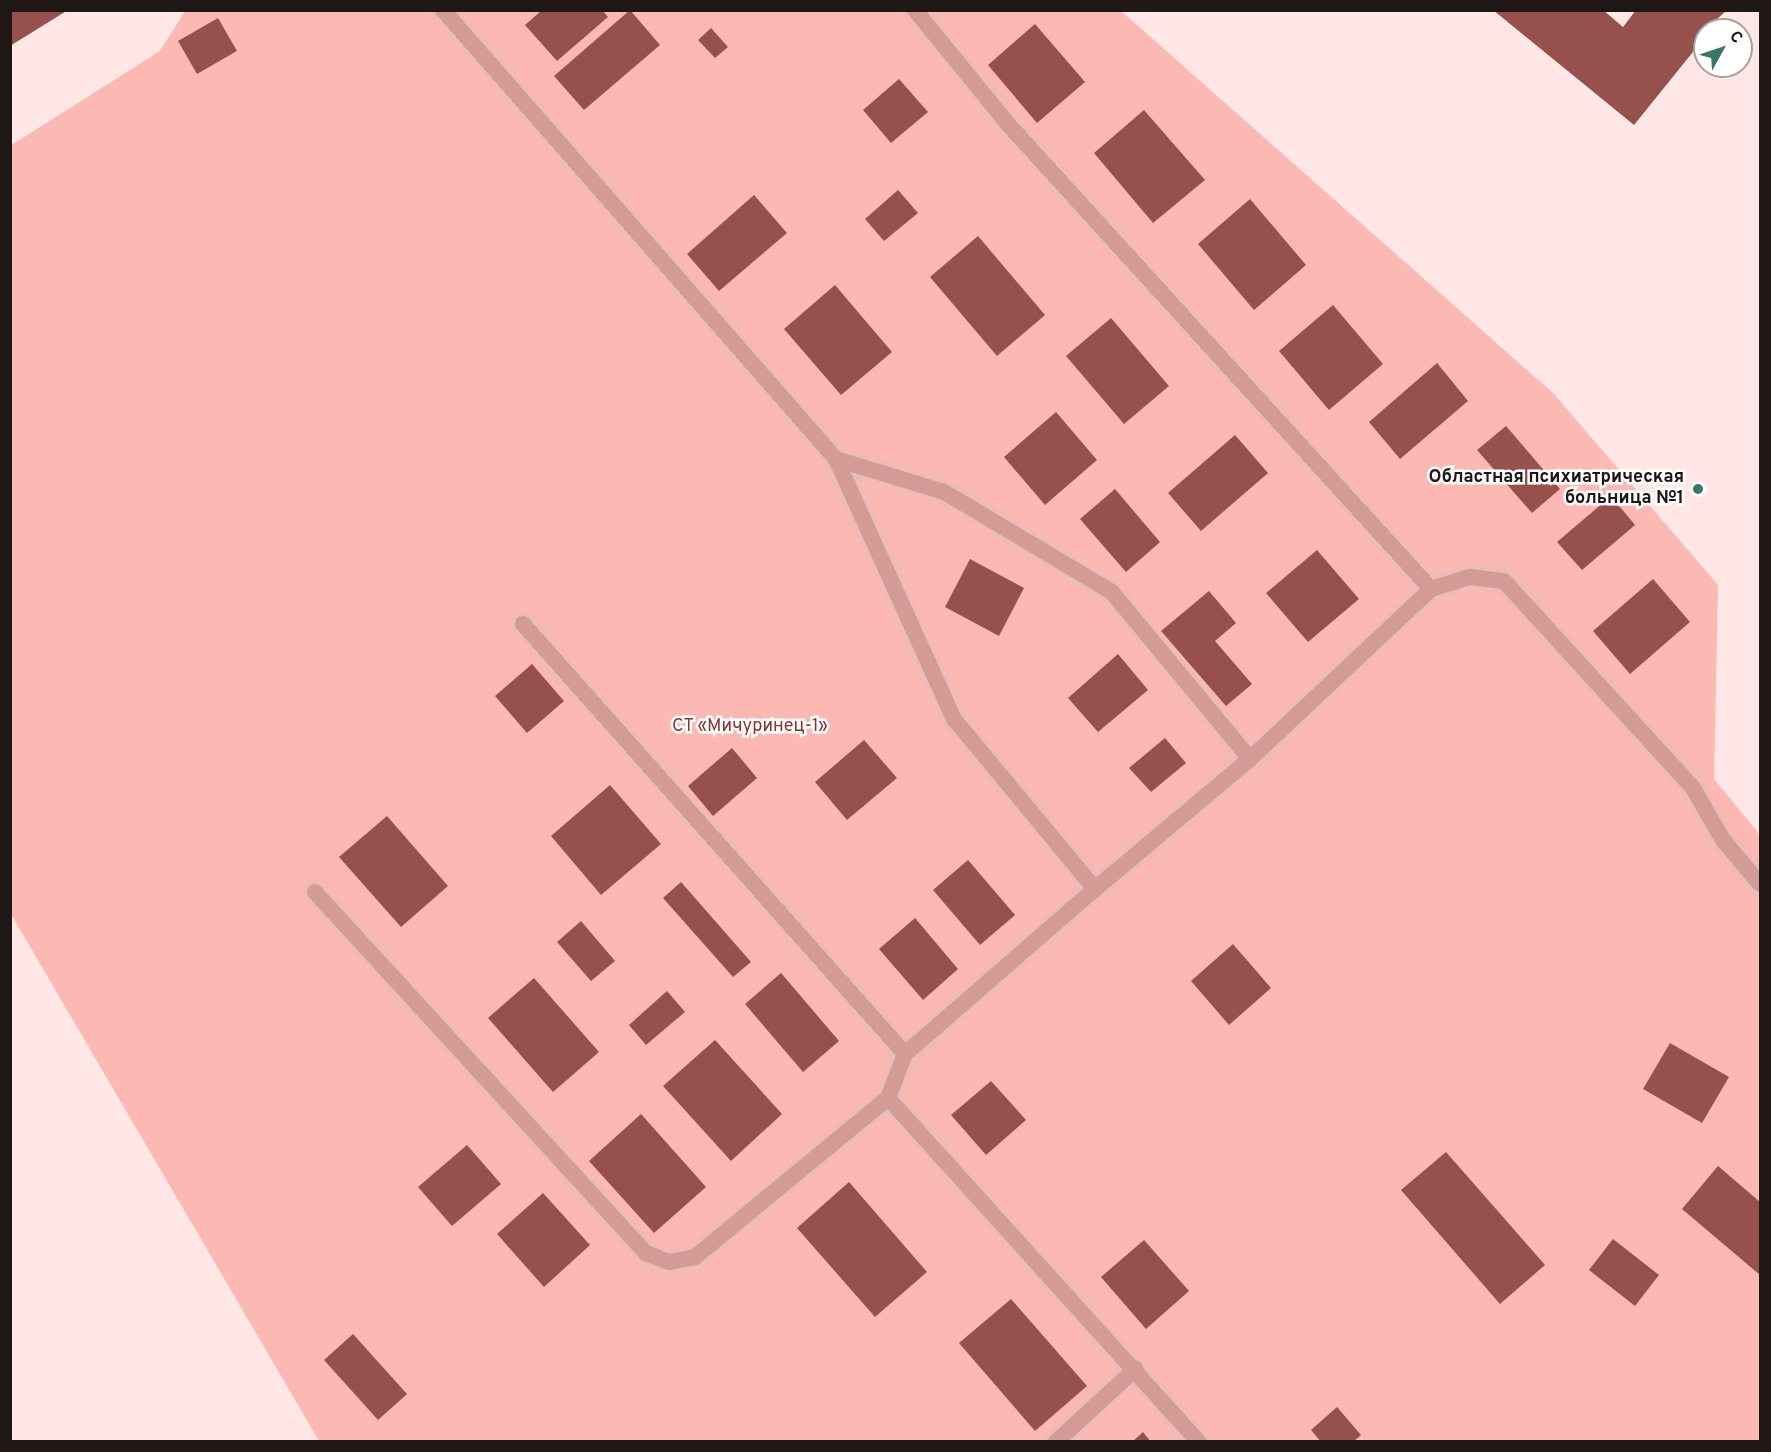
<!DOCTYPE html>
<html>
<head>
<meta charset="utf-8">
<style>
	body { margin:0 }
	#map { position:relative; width:1771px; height:1452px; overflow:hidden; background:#fee7e4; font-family:Overpass,sans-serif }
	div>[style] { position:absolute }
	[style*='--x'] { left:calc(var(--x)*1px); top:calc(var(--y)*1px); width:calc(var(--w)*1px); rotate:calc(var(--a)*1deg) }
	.green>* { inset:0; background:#fcb8b2 }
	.building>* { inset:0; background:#97514d }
	.roads { filter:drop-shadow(0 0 2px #d6c2bf) drop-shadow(0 0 2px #d6c2bf) }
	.service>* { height:16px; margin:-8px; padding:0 8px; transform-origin:8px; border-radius:8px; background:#d49b96 }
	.dots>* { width:16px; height:16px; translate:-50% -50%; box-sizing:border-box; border:3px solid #fff; border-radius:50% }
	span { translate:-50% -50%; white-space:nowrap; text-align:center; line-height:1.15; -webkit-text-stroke:5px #fff; paint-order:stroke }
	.poi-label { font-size:18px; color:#1f1716; font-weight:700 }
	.right { translate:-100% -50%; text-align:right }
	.park-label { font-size:18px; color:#8b312f }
	.frame { position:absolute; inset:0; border:12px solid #1f1716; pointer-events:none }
	.north { position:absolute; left:1693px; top:18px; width:60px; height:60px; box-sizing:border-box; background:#fff; border:2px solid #a5a2a2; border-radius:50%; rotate:50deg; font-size:16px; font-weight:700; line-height:24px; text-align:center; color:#1f1716 }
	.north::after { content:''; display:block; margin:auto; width:21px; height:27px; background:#377868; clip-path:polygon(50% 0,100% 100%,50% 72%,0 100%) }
</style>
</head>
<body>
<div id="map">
	<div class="green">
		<div style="clip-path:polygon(185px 11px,1121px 11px,1553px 393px,1718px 585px,1714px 779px,1760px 835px,1760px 1441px,319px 1441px,11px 914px,10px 146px,160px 51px)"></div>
	</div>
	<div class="building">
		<div style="clip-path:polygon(10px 10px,68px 10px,10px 46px)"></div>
		<div style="clip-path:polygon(542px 10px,602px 10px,608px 17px,557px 61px,525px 25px)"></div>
		<div style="clip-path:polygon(630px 10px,660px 45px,584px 110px,554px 76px)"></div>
		<div style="clip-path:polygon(1493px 10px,1603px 10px,1623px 27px,1636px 10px,1727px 10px,1705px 30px,1705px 37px,1634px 125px)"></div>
		<div style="clip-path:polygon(218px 18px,237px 51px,197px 74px,178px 41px)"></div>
		<div style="clip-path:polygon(1035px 24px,1085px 82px,1037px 123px,988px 65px)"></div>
		<div style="clip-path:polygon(711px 28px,728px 47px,715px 58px,698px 40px)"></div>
		<div style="clip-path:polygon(899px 79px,928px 112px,891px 143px,863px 110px)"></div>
		<div style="clip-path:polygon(1144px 110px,1205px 180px,1153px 223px,1094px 153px)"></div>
		<div style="clip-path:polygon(898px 190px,918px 213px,884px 241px,865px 219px)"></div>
		<div style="clip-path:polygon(754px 195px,787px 233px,719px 291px,687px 254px)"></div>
		<div style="clip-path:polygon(1250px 199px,1306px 265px,1254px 310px,1198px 244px)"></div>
		<div style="clip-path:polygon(978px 236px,1045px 315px,997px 356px,930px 277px)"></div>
		<div style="clip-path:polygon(835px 285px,892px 352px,841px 395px,784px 329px)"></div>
		<div style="clip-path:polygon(1333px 305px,1383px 364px,1329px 410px,1279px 351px)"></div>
		<div style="clip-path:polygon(1111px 318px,1169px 386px,1124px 424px,1066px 356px)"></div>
		<div style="clip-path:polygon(1437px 363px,1468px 401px,1400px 459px,1369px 422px)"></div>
		<div style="clip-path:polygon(1056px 412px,1097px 460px,1045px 505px,1004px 457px)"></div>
		<div style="clip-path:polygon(1506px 426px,1560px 489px,1532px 513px,1477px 450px)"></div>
		<div style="clip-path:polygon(1235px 435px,1268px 473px,1201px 531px,1168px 493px)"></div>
		<div style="clip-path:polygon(1115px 489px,1160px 542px,1126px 572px,1080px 519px)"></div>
		<div style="clip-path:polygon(1611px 496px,1635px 525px,1582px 570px,1557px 542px)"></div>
		<div style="clip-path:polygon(1317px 550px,1359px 599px,1308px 642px,1266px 593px)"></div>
		<div style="clip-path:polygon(970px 559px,1024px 588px,999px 636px,945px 607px)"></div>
		<div style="clip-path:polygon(1653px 579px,1690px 622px,1630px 674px,1593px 631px)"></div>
		<div style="clip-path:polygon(1209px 591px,1236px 623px,1215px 641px,1252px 684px,1226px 706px,1161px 631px)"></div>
		<div style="clip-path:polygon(1118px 654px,1148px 690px,1098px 732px,1068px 698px)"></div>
		<div style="clip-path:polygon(532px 664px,564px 701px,527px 733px,495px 696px)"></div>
		<div style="clip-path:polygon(1165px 738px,1186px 763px,1151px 792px,1129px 768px)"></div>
		<div style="clip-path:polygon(864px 740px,897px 778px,847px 820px,815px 782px)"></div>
		<div style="clip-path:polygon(732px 748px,757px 778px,713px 816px,688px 786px)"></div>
		<div style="clip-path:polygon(610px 785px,661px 844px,601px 895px,551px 836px)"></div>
		<div style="clip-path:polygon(387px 816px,448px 886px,401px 927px,339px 857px)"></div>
		<div style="clip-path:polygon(968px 860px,1015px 915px,980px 945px,933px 890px)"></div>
		<div style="clip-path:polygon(681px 882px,751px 962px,733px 977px,663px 898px)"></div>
		<div style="clip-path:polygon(915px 918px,958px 969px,923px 1000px,879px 949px)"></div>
		<div style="clip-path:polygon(581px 921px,615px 961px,591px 981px,557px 942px)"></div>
		<div style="clip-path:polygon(1233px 944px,1271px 988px,1229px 1025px,1191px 981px)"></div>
		<div style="clip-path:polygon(781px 973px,839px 1041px,803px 1072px,745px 1004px)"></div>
		<div style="clip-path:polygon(534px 978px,599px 1052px,553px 1092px,488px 1018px)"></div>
		<div style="clip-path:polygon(667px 991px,685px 1012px,646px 1045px,629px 1025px)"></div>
		<div style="clip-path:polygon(715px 1040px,782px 1114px,731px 1161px,663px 1086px)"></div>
		<div style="clip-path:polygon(1670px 1043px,1729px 1077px,1702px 1123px,1643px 1089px)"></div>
		<div style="clip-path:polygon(991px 1081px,1026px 1120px,986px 1155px,951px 1115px)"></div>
		<div style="clip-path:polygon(641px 1114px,706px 1187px,654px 1233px,589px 1161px)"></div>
		<div style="clip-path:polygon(467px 1145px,501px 1184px,452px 1226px,418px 1187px)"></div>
		<div style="clip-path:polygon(1446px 1152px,1545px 1265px,1500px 1304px,1401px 1190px)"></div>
		<div style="clip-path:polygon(1718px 1166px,1760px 1202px,1760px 1275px,1682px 1209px)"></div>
		<div style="clip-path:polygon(849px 1182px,927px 1272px,875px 1317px,797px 1228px)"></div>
		<div style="clip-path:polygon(543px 1193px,590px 1245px,544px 1287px,497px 1234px)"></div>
		<div style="clip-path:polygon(1613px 1239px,1659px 1275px,1635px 1306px,1589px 1270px)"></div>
		<div style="clip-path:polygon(1144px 1240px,1189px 1291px,1146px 1329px,1101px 1277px)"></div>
		<div style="clip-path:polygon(1011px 1299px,1087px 1386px,1035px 1431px,959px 1343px)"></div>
		<div style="clip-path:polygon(353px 1334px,407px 1394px,378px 1420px,324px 1360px)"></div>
		<div style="clip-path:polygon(1337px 1407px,1361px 1435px,1353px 1442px,1321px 1442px,1311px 1430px)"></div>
		<div style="clip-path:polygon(1143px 1432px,1151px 1442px,1132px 1442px)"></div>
	</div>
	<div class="roads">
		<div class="service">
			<div style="--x:443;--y:10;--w:597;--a:48.81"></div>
			<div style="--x:836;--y:459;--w:286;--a:65.6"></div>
			<div style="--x:954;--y:719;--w:221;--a:50.3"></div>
			<div style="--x:1095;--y:889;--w:202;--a:-40"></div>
			<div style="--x:1250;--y:759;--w:217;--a:-129.6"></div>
			<div style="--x:1112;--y:592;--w:196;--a:-149.2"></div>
			<div style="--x:944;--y:492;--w:113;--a:-163"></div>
			<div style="--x:915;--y:10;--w:146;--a:50.8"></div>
			<div style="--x:1007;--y:123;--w:630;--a:47.7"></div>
			<div style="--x:523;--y:624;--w:575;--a:48.38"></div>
			<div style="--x:1250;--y:759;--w:248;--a:-43.2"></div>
			<div style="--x:1431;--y:589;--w:41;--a:-17.1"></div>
			<div style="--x:1470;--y:577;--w:34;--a:7"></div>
			<div style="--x:1504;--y:581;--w:280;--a:47.6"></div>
			<div style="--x:1693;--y:788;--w:60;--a:60"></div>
			<div style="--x:1723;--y:840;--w:57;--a:49.9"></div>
			<div style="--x:315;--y:892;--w:490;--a:47.5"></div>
			<div style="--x:646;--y:1253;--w:25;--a:21"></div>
			<div style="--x:669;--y:1262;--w:26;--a:-11"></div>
			<div style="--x:695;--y:1257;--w:250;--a:-39.5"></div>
			<div style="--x:888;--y:1098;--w:47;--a:-68.9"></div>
			<div style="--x:905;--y:1054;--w:252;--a:-41"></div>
			<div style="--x:888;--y:1098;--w:464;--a:47.9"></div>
			<div style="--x:1056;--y:1442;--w:108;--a:-42.7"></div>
		</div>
	</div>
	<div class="dots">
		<div style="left:1698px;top:489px;background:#377868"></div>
	</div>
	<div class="poi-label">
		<span class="right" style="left:1684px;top:489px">Областная психиатрическая<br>больница №1</span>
	</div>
	<div class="park-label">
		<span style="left:750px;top:727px">СТ «Мичуринец-1»</span>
	</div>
	<div class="frame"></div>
	<div class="north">С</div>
</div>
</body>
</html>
